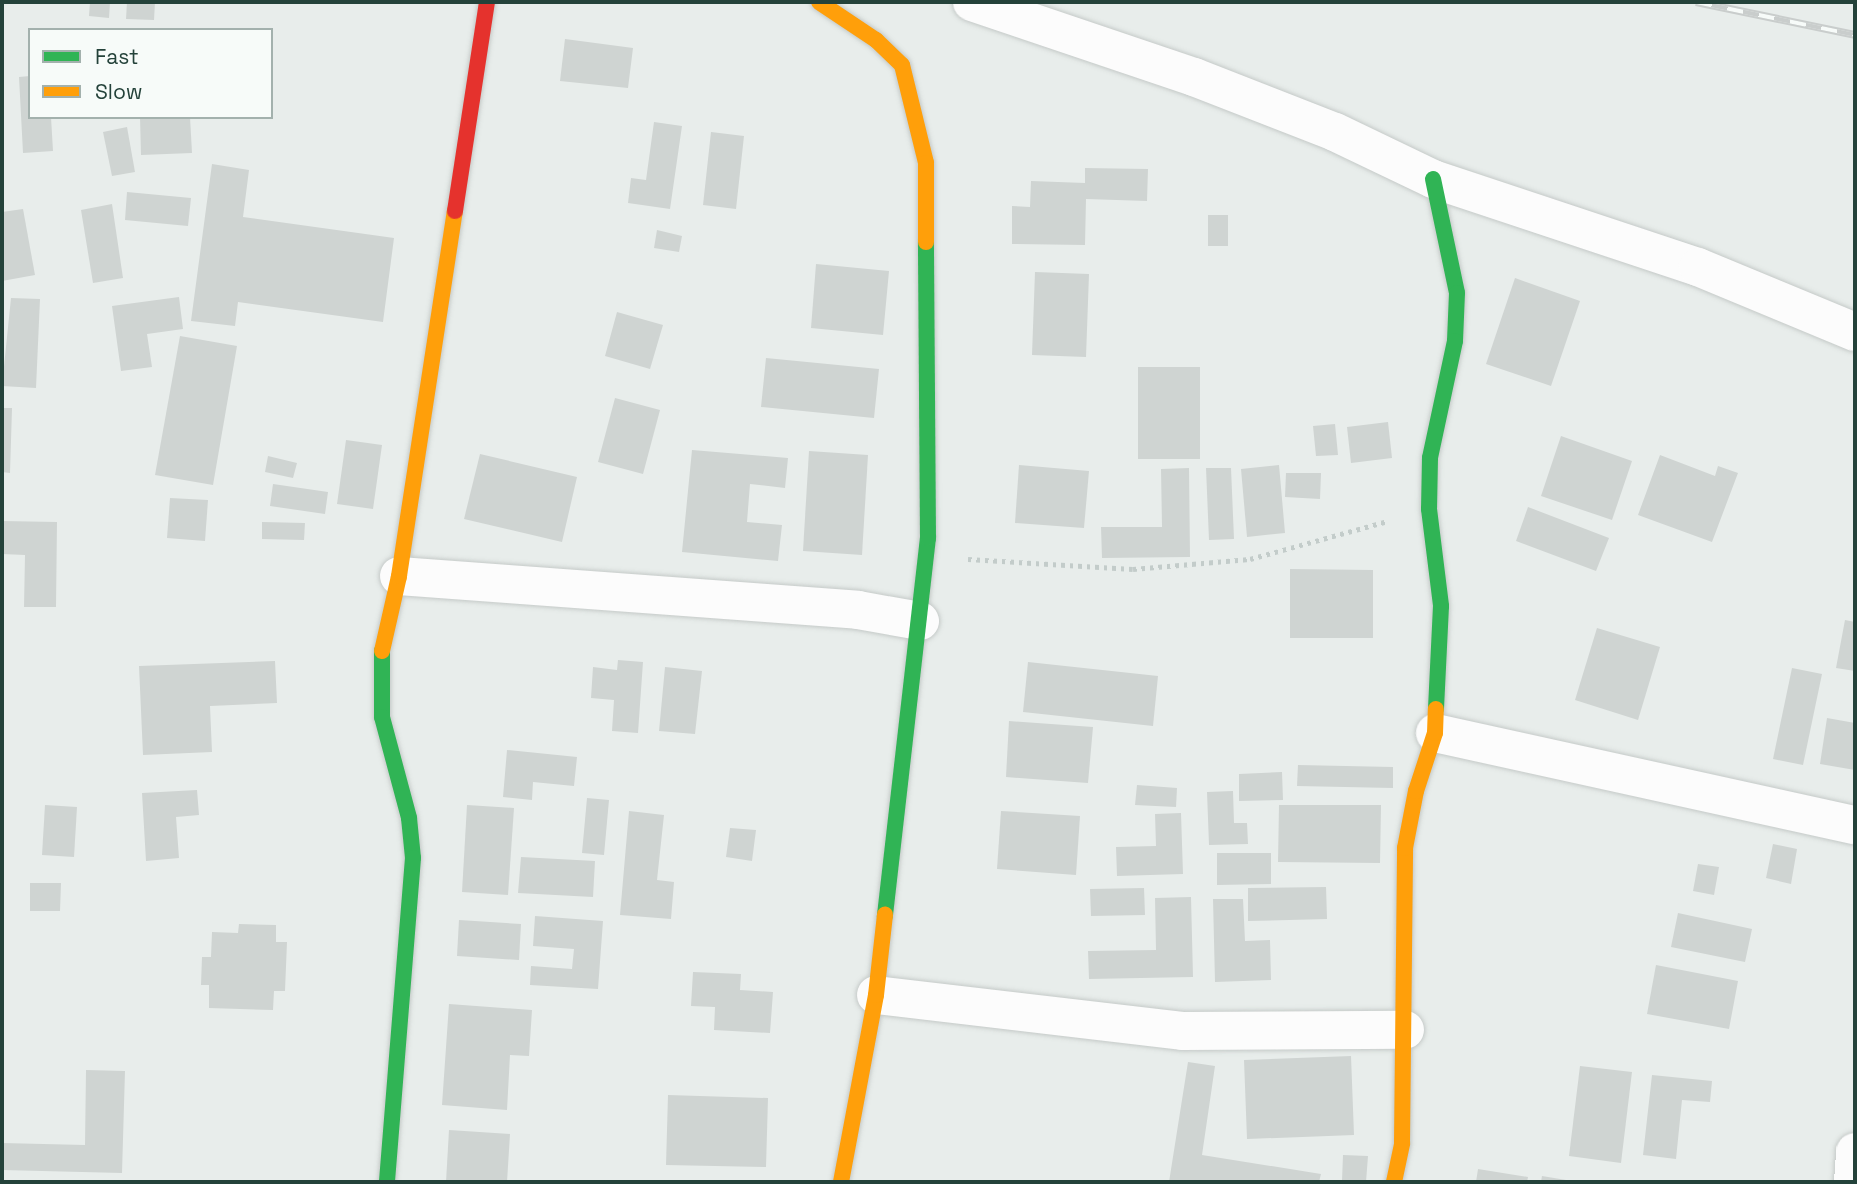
<!DOCTYPE html>
<html>
<head>
<meta charset="utf-8">
<style>
	body { margin:0 }
	#map { position:relative; width:1857px; height:1184px; overflow:hidden; background:#e8edeb; font-family:"Space Grotesk",sans-serif }
	div>[style] { position:absolute }
	[style*='--x'] { left:calc(var(--x)*1px); top:calc(var(--y)*1px); width:calc(var(--w)*1px); rotate:calc(var(--a)*1deg) }
	.building>* { inset:0; background:#cfd4d2 }
	.path>* { height:4.5px; margin-top:-2.25px; transform-origin:0; background:repeating-linear-gradient(90deg,#c3ccca 0 3.5px,transparent 0 8.5px) }
	.roads { filter:drop-shadow(0 0 2px #c5cac8) drop-shadow(0 0 2px #c5cac8) }
	.street>* { height:38px; margin:-19px; padding:0 19px; transform-origin:19px; border-radius:19px; background:#fcfcfc }
	.fast>* { height:16px; margin:-8px; padding:0 8px; transform-origin:8px; border-radius:8px; background:#30b455 }
	.slow>* { height:16px; margin:-8px; padding:0 8px; transform-origin:8px; border-radius:8px; background:#ff9f0a }
	.jam>* { height:16px; margin:-8px; padding:0 8px; transform-origin:8px; border-radius:8px; background:#e5322d }
	.rail>* { height:8px; margin-top:-4px; transform-origin:0; background:repeating-linear-gradient(90deg,#f7fbf9 0 16px,#c9cdcc 0 32px); box-sizing:border-box; border-block:2px solid #c9cdcc }
	span { translate:-50% -50%; white-space:nowrap; text-align:center; line-height:1.15; -webkit-text-stroke:5px #f7fbf9; paint-order:stroke }
	.frame { position:absolute; inset:0; border:4px solid #24423a; pointer-events:none }
	.legend { position:absolute; left:28px; top:28px; width:245px; height:91px; box-sizing:border-box; background:#f7fbf9; border:2px solid #a3b1ad; margin:0; padding:9px 12px; list-style:none; font-size:21px; color:#24423a }
	.legend li { display:flex; align-items:center; gap:14px; height:35px }
	.legend b { width:35px; border:2px solid #a3b1ad }
</style>
</head>
<body>
<div id="map">
	<div class="building">
		<div style="clip-path:polygon(90px 2px,110px 2px,109px 18px,89px 16px)"></div>
		<div style="clip-path:polygon(127px 2px,155px 2px,154px 20px,126px 19px)"></div>
		<div style="clip-path:polygon(565px 39px,633px 48px,628px 88px,560px 81px)"></div>
		<div style="clip-path:polygon(30px 76px,30px 117px,51px 117px,53px 151px,23px 153px,19px 77px)"></div>
		<div style="clip-path:polygon(140px 117px,190px 117px,192px 153px,141px 155px)"></div>
		<div style="clip-path:polygon(654px 122px,682px 126px,670px 209px,628px 203px,631px 178px,646px 180px)"></div>
		<div style="clip-path:polygon(127px 127px,135px 172px,112px 176px,103px 132px)"></div>
		<div style="clip-path:polygon(711px 132px,744px 136px,736px 209px,703px 205px)"></div>
		<div style="clip-path:polygon(212px 164px,249px 170px,243px 217px,394px 238px,383px 322px,238px 302px,235px 326px,191px 321px)"></div>
		<div style="clip-path:polygon(1085px 168px,1148px 169px,1147px 201px,1086px 199px,1085px 245px,1012px 244px,1012px 206px,1030px 207px,1031px 181px,1085px 183px)"></div>
		<div style="clip-path:polygon(127px 192px,191px 198px,188px 226px,125px 220px)"></div>
		<div style="clip-path:polygon(112px 204px,123px 278px,93px 283px,81px 210px)"></div>
		<div style="clip-path:polygon(23px 209px,35px 275px,2px 281px,2px 212px)"></div>
		<div style="clip-path:polygon(1208px 215px,1228px 215px,1228px 246px,1208px 246px)"></div>
		<div style="clip-path:polygon(657px 230px,682px 236px,679px 252px,654px 248px)"></div>
		<div style="clip-path:polygon(816px 264px,889px 271px,883px 335px,811px 328px)"></div>
		<div style="clip-path:polygon(1035px 272px,1089px 274px,1086px 357px,1032px 355px)"></div>
		<div style="clip-path:polygon(1515px 278px,1580px 301px,1551px 386px,1486px 364px)"></div>
		<div style="clip-path:polygon(179px 297px,183px 329px,147px 334px,152px 367px,121px 371px,112px 306px)"></div>
		<div style="clip-path:polygon(11px 298px,40px 299px,36px 388px,2px 386px)"></div>
		<div style="clip-path:polygon(617px 312px,663px 325px,650px 369px,605px 356px)"></div>
		<div style="clip-path:polygon(180px 336px,237px 346px,213px 485px,155px 475px)"></div>
		<div style="clip-path:polygon(766px 358px,879px 369px,874px 418px,761px 407px)"></div>
		<div style="clip-path:polygon(1138px 367px,1200px 367px,1200px 459px,1138px 459px)"></div>
		<div style="clip-path:polygon(615px 398px,660px 410px,643px 474px,598px 462px)"></div>
		<div style="clip-path:polygon(2px 408px,12px 408px,10px 473px,2px 472px)"></div>
		<div style="clip-path:polygon(1388px 422px,1392px 458px,1351px 463px,1347px 427px)"></div>
		<div style="clip-path:polygon(1335px 424px,1338px 455px,1316px 456px,1313px 426px)"></div>
		<div style="clip-path:polygon(1561px 436px,1632px 461px,1612px 520px,1541px 496px)"></div>
		<div style="clip-path:polygon(346px 440px,382px 445px,373px 509px,337px 504px)"></div>
		<div style="clip-path:polygon(692px 450px,788px 458px,785px 488px,750px 484px,747px 522px,782px 525px,778px 561px,682px 552px)"></div>
		<div style="clip-path:polygon(809px 451px,868px 455px,862px 555px,803px 551px)"></div>
		<div style="clip-path:polygon(480px 454px,577px 477px,562px 542px,464px 519px)"></div>
		<div style="clip-path:polygon(1660px 455px,1715px 476px,1718px 466px,1738px 473px,1712px 542px,1638px 515px)"></div>
		<div style="clip-path:polygon(268px 456px,297px 463px,293px 478px,265px 472px)"></div>
		<div style="clip-path:polygon(1019px 465px,1089px 471px,1084px 528px,1015px 523px)"></div>
		<div style="clip-path:polygon(1279px 465px,1285px 533px,1247px 537px,1241px 469px)"></div>
		<div style="clip-path:polygon(1189px 468px,1190px 557px,1102px 558px,1101px 527px,1162px 527px,1161px 469px)"></div>
		<div style="clip-path:polygon(1206px 468px,1231px 468px,1234px 539px,1209px 540px)"></div>
		<div style="clip-path:polygon(1286px 473px,1321px 473px,1320px 499px,1285px 497px)"></div>
		<div style="clip-path:polygon(273px 484px,328px 492px,325px 514px,270px 506px)"></div>
		<div style="clip-path:polygon(170px 498px,208px 500px,205px 541px,167px 538px)"></div>
		<div style="clip-path:polygon(1528px 507px,1609px 538px,1596px 571px,1516px 541px)"></div>
		<div style="clip-path:polygon(2px 521px,57px 522px,56px 607px,24px 607px,25px 555px,2px 554px)"></div>
		<div style="clip-path:polygon(262px 522px,305px 523px,304px 540px,262px 539px)"></div>
		<div style="clip-path:polygon(1290px 569px,1373px 570px,1373px 638px,1290px 638px)"></div>
		<div style="clip-path:polygon(1845px 620px,1855px 622px,1855px 671px,1836px 668px)"></div>
		<div style="clip-path:polygon(1597px 628px,1660px 647px,1638px 720px,1575px 700px)"></div>
		<div style="clip-path:polygon(618px 660px,643px 662px,638px 733px,612px 731px,614px 700px,591px 698px,593px 667px,617px 670px)"></div>
		<div style="clip-path:polygon(275px 661px,277px 703px,210px 706px,212px 752px,143px 755px,139px 666px)"></div>
		<div style="clip-path:polygon(1028px 662px,1158px 676px,1153px 726px,1023px 712px)"></div>
		<div style="clip-path:polygon(665px 667px,702px 671px,695px 734px,659px 731px)"></div>
		<div style="clip-path:polygon(1792px 668px,1822px 674px,1803px 765px,1773px 759px)"></div>
		<div style="clip-path:polygon(1827px 718px,1855px 723px,1855px 770px,1820px 764px)"></div>
		<div style="clip-path:polygon(1009px 721px,1093px 727px,1088px 783px,1006px 777px)"></div>
		<div style="clip-path:polygon(507px 750px,577px 757px,574px 786px,533px 782px,532px 800px,503px 797px)"></div>
		<div style="clip-path:polygon(1298px 765px,1393px 767px,1393px 788px,1297px 786px)"></div>
		<div style="clip-path:polygon(1282px 772px,1283px 800px,1239px 801px,1239px 774px)"></div>
		<div style="clip-path:polygon(1137px 785px,1177px 788px,1176px 807px,1135px 805px)"></div>
		<div style="clip-path:polygon(197px 790px,199px 815px,176px 817px,179px 858px,146px 861px,142px 793px)"></div>
		<div style="clip-path:polygon(1233px 791px,1234px 823px,1247px 823px,1248px 844px,1209px 845px,1207px 792px)"></div>
		<div style="clip-path:polygon(587px 798px,609px 800px,604px 855px,582px 853px)"></div>
		<div style="clip-path:polygon(45px 805px,77px 807px,74px 857px,42px 855px)"></div>
		<div style="clip-path:polygon(467px 805px,514px 808px,508px 895px,462px 892px)"></div>
		<div style="clip-path:polygon(1279px 805px,1381px 805px,1380px 863px,1278px 862px)"></div>
		<div style="clip-path:polygon(629px 811px,664px 815px,657px 880px,674px 882px,671px 919px,620px 915px)"></div>
		<div style="clip-path:polygon(1001px 811px,1080px 816px,1076px 875px,997px 869px)"></div>
		<div style="clip-path:polygon(1181px 813px,1183px 874px,1117px 876px,1116px 847px,1156px 846px,1155px 814px)"></div>
		<div style="clip-path:polygon(730px 828px,756px 830px,752px 861px,726px 857px)"></div>
		<div style="clip-path:polygon(1773px 844px,1797px 849px,1791px 884px,1766px 878px)"></div>
		<div style="clip-path:polygon(1217px 853px,1271px 853px,1271px 884px,1217px 885px)"></div>
		<div style="clip-path:polygon(521px 857px,595px 861px,593px 897px,518px 893px)"></div>
		<div style="clip-path:polygon(1698px 864px,1719px 867px,1714px 895px,1693px 891px)"></div>
		<div style="clip-path:polygon(30px 883px,61px 883px,60px 911px,30px 911px)"></div>
		<div style="clip-path:polygon(1326px 887px,1327px 919px,1248px 921px,1248px 888px)"></div>
		<div style="clip-path:polygon(1144px 888px,1145px 915px,1091px 916px,1090px 889px)"></div>
		<div style="clip-path:polygon(1191px 897px,1193px 977px,1089px 979px,1088px 951px,1156px 950px,1155px 898px)"></div>
		<div style="clip-path:polygon(1213px 899px,1243px 899px,1245px 941px,1270px 940px,1271px 980px,1215px 982px)"></div>
		<div style="clip-path:polygon(1678px 913px,1752px 929px,1745px 962px,1671px 947px)"></div>
		<div style="clip-path:polygon(535px 916px,603px 921px,598px 989px,530px 985px,531px 966px,572px 969px,574px 949px,533px 946px)"></div>
		<div style="clip-path:polygon(459px 920px,521px 924px,519px 960px,457px 956px)"></div>
		<div style="clip-path:polygon(239px 924px,276px 925px,276px 942px,287px 942px,285px 991px,274px 991px,273px 1010px,209px 1008px,209px 985px,201px 985px,202px 957px,211px 957px,212px 932px,238px 933px)"></div>
		<div style="clip-path:polygon(1656px 965px,1738px 981px,1729px 1029px,1647px 1014px)"></div>
		<div style="clip-path:polygon(693px 972px,741px 974px,740px 990px,773px 992px,770px 1033px,714px 1030px,715px 1007px,691px 1006px)"></div>
		<div style="clip-path:polygon(449px 1004px,532px 1010px,529px 1056px,510px 1055px,507px 1110px,442px 1105px)"></div>
		<div style="clip-path:polygon(1351px 1056px,1354px 1135px,1247px 1139px,1244px 1060px)"></div>
		<div style="clip-path:polygon(1188px 1062px,1215px 1066px,1202px 1155px,1321px 1174px,1319px 1182px,1169px 1182px)"></div>
		<div style="clip-path:polygon(1580px 1066px,1632px 1072px,1621px 1163px,1569px 1156px)"></div>
		<div style="clip-path:polygon(86px 1070px,125px 1071px,122px 1173px,2px 1170px,2px 1143px,85px 1145px)"></div>
		<div style="clip-path:polygon(1652px 1075px,1712px 1081px,1710px 1102px,1682px 1100px,1676px 1159px,1643px 1155px)"></div>
		<div style="clip-path:polygon(668px 1095px,768px 1098px,766px 1167px,666px 1165px)"></div>
		<div style="clip-path:polygon(449px 1130px,510px 1134px,507px 1182px,446px 1182px)"></div>
		<div style="clip-path:polygon(1343px 1155px,1368px 1156px,1366px 1182px,1342px 1181px)"></div>
		<div style="clip-path:polygon(1478px 1169px,1528px 1177px,1527px 1182px,1476px 1182px)"></div>
		<div style="clip-path:polygon(1542px 1176px,1572px 1181px,1572px 1182px,1541px 1182px)"></div>
	</div>
	<div class="path">
		<div style="--x:968;--y:559;--w:165;--a:3.5"></div>
		<div style="--x:1133;--y:569;--w:117;--a:-4.9"></div>
		<div style="--x:1250;--y:559;--w:143;--a:-15.4"></div>
	</div>
	<div class="roads">
		<div class="street">
			<div style="--x:972;--y:2;--w:234;--a:18.7"></div>
			<div style="--x:1194;--y:77;--w:151;--a:21.3"></div>
			<div style="--x:1335;--y:132;--w:109;--a:25.6"></div>
			<div style="--x:1433;--y:179;--w:279;--a:18.4"></div>
			<div style="--x:1698;--y:267;--w:170;--a:22.5"></div>
			<div style="--x:399;--y:576;--w:460;--a:4.2"></div>
			<div style="--x:858;--y:610;--w:63;--a:10.1"></div>
			<div style="--x:1435;--y:733;--w:430;--a:12.4"></div>
			<div style="--x:876;--y:995;--w:308;--a:6.7"></div>
			<div style="--x:1182;--y:1031;--w:223;--a:-0.3"></div>
			<div style="--x:1853;--y:1182;--w:30;--a:-86"></div>
		</div>
		<div class="fast">
			<div style="--x:1433;--y:179;--w:116;--a:78.1"></div>
			<div style="--x:1457;--y:293;--w:48;--a:92.4"></div>
			<div style="--x:1455;--y:341;--w:120;--a:102.1"></div>
			<div style="--x:1430;--y:458;--w:51;--a:91.1"></div>
			<div style="--x:1429;--y:509;--w:98;--a:82.9"></div>
			<div style="--x:1441;--y:606;--w:103;--a:92.8"></div>
			<div style="--x:382;--y:651;--w:66;--a:90"></div>
			<div style="--x:382;--y:717;--w:105;--a:75"></div>
			<div style="--x:409;--y:818;--w:40;--a:84.3"></div>
			<div style="--x:413;--y:858;--w:325;--a:94.6"></div>
			<div style="--x:885;--y:915;--w:379;--a:-83.5"></div>
			<div style="--x:928;--y:538;--w:296;--a:-90.4"></div>
		</div>
		<div class="slow">
			<div style="--x:819;--y:2;--w:69;--a:33.7"></div>
			<div style="--x:876;--y:40;--w:36;--a:44"></div>
			<div style="--x:902;--y:65;--w:101;--a:76.2"></div>
			<div style="--x:926;--y:163;--w:79;--a:90"></div>
			<div style="--x:382;--y:651;--w:77;--a:-77.2"></div>
			<div style="--x:399;--y:576;--w:369;--a:-81.3"></div>
			<div style="--x:841;--y:1182;--w:190;--a:-79.4"></div>
			<div style="--x:876;--y:995;--w:81;--a:-83.6"></div>
			<div style="--x:1394;--y:1182;--w:40;--a:-78"></div>
			<div style="--x:1402;--y:1143;--w:295;--a:-89.4"></div>
			<div style="--x:1405;--y:848;--w:58;--a:-79.1"></div>
			<div style="--x:1416;--y:791;--w:61;--a:-71.9"></div>
			<div style="--x:1435;--y:733;--w:24;--a:-88"></div>
		</div>
		<div class="jam">
			<div style="--x:455;--y:211;--w:211;--a:-81.3"></div>
		</div>
	</div>
	<div class="rail">
		<div style="--x:1696;--y:2;--w:162;--a:11.7"></div>
	</div>
	<div class="frame"></div>
	<ul class="legend">
	<li><b style="height:9px;background:#30b455"></b>Fast</li>
	<li><b style="height:9px;background:#ff9f0a"></b>Slow</li>
	</ul>
</div>
</body>
</html>
